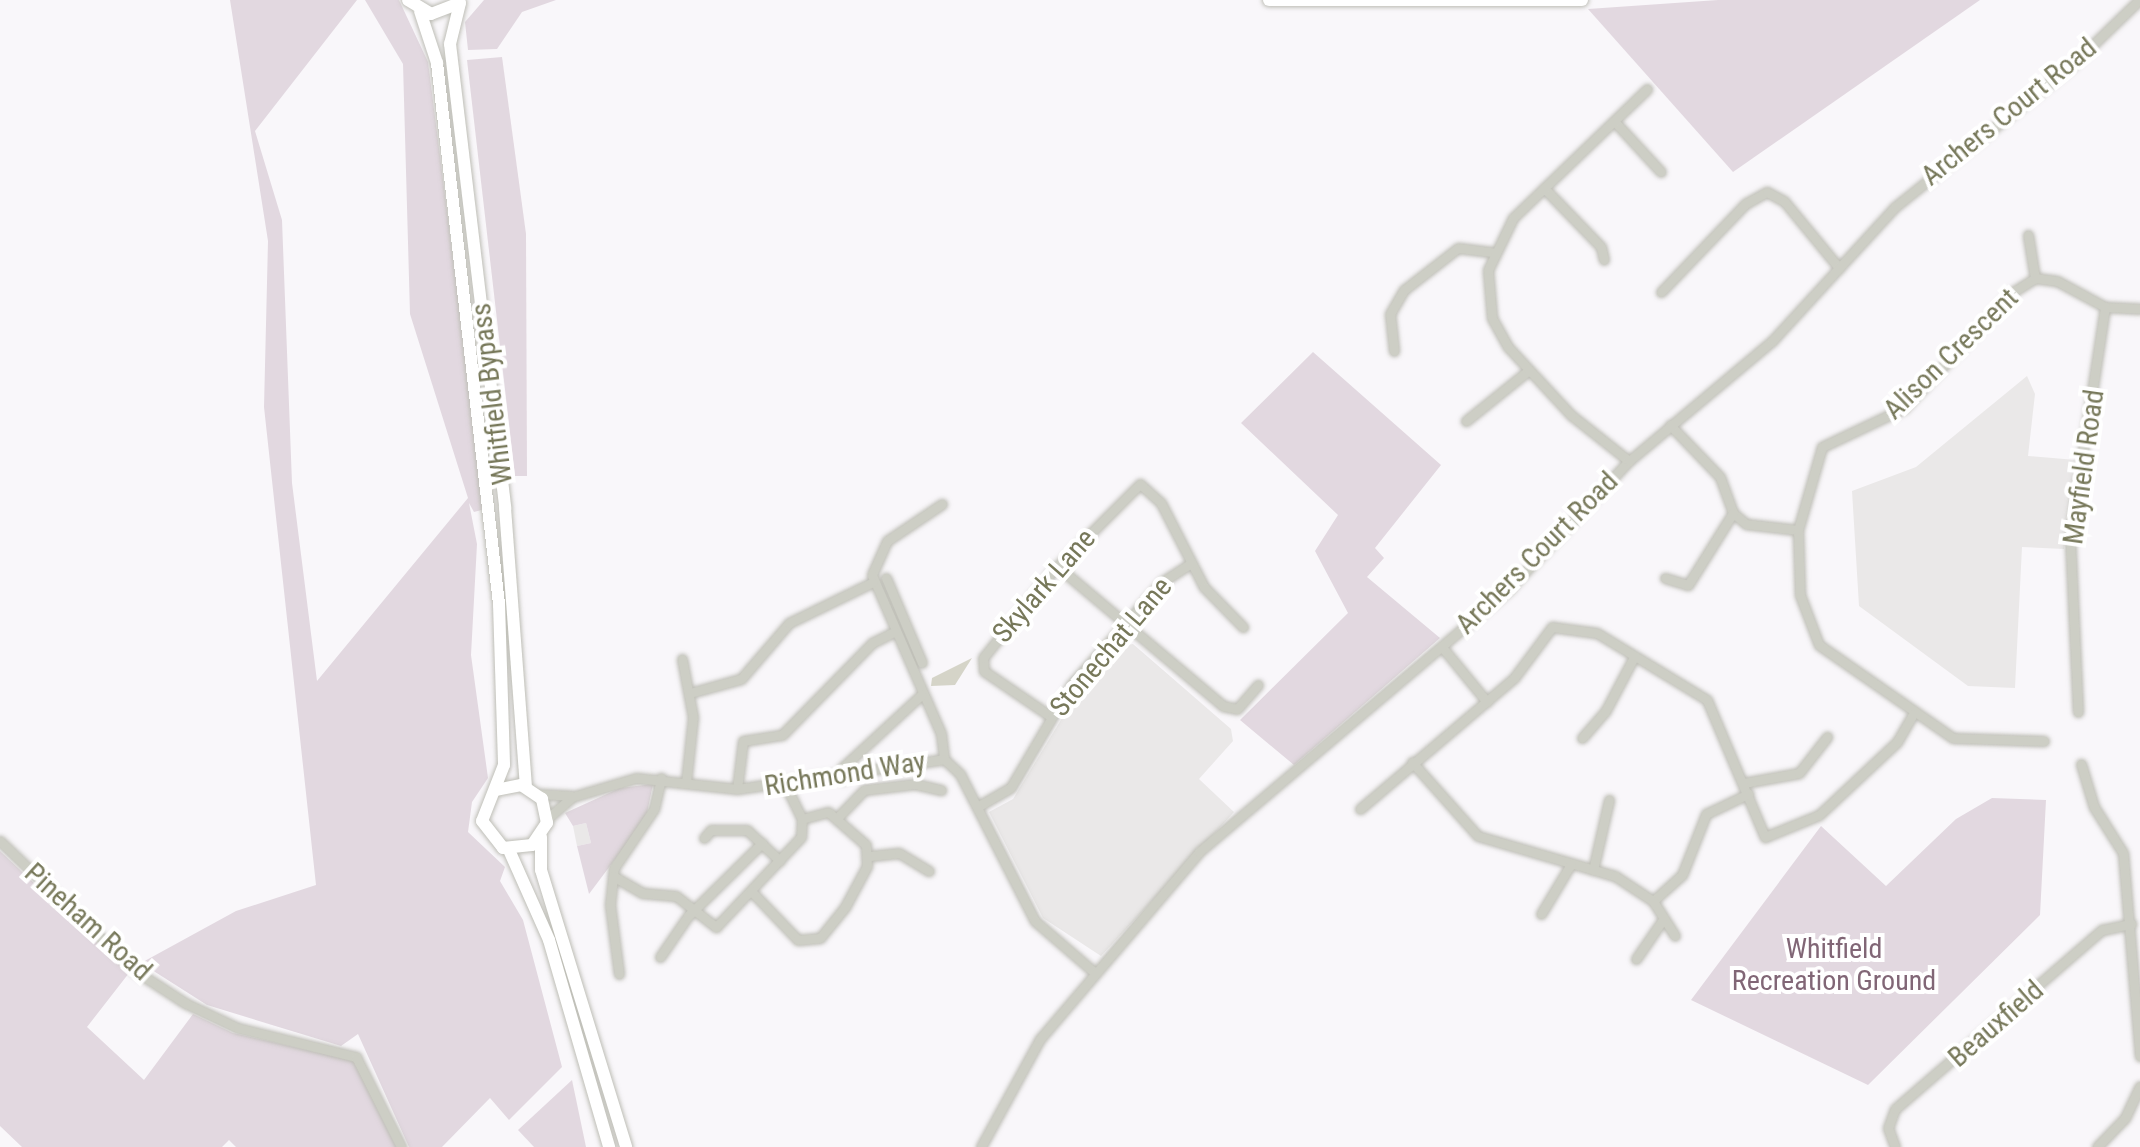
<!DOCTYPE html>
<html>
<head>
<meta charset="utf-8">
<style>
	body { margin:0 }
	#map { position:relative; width:2140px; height:1147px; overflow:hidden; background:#f9f7fa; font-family:"Roboto Condensed",sans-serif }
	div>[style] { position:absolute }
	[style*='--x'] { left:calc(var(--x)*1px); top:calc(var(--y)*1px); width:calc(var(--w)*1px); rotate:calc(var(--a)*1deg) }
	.built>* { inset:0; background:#eae8e8 }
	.green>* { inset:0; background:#e2d8e0 }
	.water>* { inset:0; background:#d5d4c8 }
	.roads { filter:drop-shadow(0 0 2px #bebeb6) drop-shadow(0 0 2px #bebeb6) }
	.minor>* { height:9px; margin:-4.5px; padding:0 4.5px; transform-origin:4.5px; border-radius:4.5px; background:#cdcec5 }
	.highway>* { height:12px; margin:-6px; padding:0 6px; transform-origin:6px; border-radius:6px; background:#fff }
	span { translate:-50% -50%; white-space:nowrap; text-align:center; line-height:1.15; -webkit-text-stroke:8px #fff; paint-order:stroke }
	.street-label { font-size:28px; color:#77785a }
	.park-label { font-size:28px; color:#816676 }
</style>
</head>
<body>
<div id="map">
	<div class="built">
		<div style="clip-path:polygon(2027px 376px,2035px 394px,2028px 456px,2076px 460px,2064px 549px,2022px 547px,2015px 688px,1968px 686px,1859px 606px,1852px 491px,1916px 467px)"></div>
		<div style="clip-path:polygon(1133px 644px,1231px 729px,1233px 741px,1199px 779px,1234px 812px,1101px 956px,1043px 918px,989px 812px,1013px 799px,1070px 705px,1119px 646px)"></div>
		<div style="clip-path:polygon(586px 823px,591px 843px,577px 846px,573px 826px)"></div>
	</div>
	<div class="green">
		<div style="clip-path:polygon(230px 0,357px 0,255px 131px,282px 220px,292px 483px,317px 681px,468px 498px,410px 314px,403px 64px,365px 0,399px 0,428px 62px,485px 509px,474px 512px,469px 503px,477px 544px,471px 655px,488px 778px,472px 802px,468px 832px,505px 867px,500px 881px,523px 920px,562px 1067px,509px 1120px,490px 1098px,442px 1147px,409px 1147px,358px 1034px,341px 1046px,207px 1005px,141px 963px,236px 911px,316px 885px,264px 407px,268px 241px)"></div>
		<div style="clip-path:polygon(484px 0,556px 0,522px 12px,497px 49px,468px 50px,465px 22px)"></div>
		<div style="clip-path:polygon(1718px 0,1980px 0,1733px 172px,1588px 9px)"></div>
		<div style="clip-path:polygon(502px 57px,526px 234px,527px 476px,515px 476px,467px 60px)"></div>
		<div style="clip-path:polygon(1313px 352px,1441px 465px,1375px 548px,1384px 558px,1367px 577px,1440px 638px,1294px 765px,1240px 720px,1348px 613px,1315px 551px,1338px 515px,1241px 423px)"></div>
		<div style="clip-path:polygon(653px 784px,646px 818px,589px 894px,577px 846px,591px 843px,586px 823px,573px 826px,565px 813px,620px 788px)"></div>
		<div style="clip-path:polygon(1992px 798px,2046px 800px,2040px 915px,1868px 1085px,1691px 1000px,1821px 826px,1886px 886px,1956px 819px)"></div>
		<div style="clip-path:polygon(0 851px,129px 973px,87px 1027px,144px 1080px,193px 1014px,233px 1033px,354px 1061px,397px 1147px,236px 1147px,229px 1140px,222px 1147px,22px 1147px,0 1126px)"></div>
		<div style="clip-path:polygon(572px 1080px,586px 1147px,534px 1147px,518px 1130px)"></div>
	</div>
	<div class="water">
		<div style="clip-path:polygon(972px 658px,955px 685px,931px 686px,932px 678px)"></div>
	</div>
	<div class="roads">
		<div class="minor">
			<div style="--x:1614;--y:121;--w:69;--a:47.3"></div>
			<div style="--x:1544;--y:188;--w:82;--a:46"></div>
			<div style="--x:1601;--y:247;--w:13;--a:77"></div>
			<div style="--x:2028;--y:235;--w:44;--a:80.8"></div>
			<div style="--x:1661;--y:292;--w:122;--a:-46.3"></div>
			<div style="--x:1745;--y:204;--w:25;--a:-29"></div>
			<div style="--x:1767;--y:192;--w:19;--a:28"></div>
			<div style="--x:1784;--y:201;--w:87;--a:50.6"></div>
			<div style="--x:2105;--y:307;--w:35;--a:3"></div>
			<div style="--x:1394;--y:351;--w:37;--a:-96"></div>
			<div style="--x:1390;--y:314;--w:28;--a:-60"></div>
			<div style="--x:1404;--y:290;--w:68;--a:-37.9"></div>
			<div style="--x:1458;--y:248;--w:34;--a:7"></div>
			<div style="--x:1466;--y:421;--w:81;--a:-39"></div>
			<div style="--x:1670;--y:425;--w:72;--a:46.1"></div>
			<div style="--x:1720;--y:477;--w:38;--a:70"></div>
			<div style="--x:1733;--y:513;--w:17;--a:40"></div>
			<div style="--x:1746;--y:524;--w:52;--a:6.6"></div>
			<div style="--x:1629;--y:461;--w:74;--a:-141.6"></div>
			<div style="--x:1571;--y:415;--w:93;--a:-132.8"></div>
			<div style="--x:1508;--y:347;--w:33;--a:-119"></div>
			<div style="--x:1492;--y:318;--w:48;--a:-94.8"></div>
			<div style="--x:1488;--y:270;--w:58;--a:-64.3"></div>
			<div style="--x:1513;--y:218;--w:186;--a:-43.9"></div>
			<div style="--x:942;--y:504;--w:66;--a:146.1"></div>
			<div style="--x:887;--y:541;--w:37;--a:114"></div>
			<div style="--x:872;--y:575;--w:173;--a:66.5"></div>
			<div style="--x:941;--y:734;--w:25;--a:83"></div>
			<div style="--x:1057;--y:566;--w:217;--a:40.1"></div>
			<div style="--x:1223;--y:706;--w:14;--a:12"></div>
			<div style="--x:1237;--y:709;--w:32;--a:-49"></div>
			<div style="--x:886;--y:578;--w:92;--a:67"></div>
			<div style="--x:1665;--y:578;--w:24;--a:17"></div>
			<div style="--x:1688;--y:585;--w:85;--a:-58"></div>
			<div style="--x:1442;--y:647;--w:71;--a:50.7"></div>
			<div style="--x:682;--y:659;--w:59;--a:79.3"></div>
			<div style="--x:693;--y:717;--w:66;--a:96.1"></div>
			<div style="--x:690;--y:693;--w:53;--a:-15.4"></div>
			<div style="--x:741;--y:679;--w:74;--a:-49.4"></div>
			<div style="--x:789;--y:623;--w:93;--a:-26"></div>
			<div style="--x:2078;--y:712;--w:176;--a:-92.6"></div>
			<div style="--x:2070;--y:536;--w:232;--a:-81.3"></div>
			<div style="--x:1050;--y:716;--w:80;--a:-145.7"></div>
			<div style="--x:984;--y:671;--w:13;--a:-94"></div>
			<div style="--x:983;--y:658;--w:109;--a:-51.3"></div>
			<div style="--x:1051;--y:573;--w:126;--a:-45"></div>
			<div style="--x:1140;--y:484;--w:28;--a:42"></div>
			<div style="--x:1161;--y:503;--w:94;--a:62.9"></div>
			<div style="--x:1204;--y:587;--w:56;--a:45.7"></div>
			<div style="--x:1582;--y:738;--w:35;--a:-49"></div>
			<div style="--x:1605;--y:712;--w:62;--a:-62.2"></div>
			<div style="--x:2044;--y:741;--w:91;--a:-178.1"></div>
			<div style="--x:1953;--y:738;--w:163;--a:-145.2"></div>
			<div style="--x:1819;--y:645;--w:53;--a:-110.8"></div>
			<div style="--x:1800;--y:595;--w:65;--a:-91.8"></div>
			<div style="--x:1798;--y:530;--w:86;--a:-73.9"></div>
			<div style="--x:1822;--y:447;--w:91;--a:-25.4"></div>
			<div style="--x:1904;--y:408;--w:159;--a:-46.8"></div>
			<div style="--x:2013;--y:292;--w:26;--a:-32"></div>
			<div style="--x:2035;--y:278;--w:22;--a:8"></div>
			<div style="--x:2057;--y:281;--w:55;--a:28.4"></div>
			<div style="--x:1412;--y:762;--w:99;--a:48.3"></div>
			<div style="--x:1478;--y:836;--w:143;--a:16.3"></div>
			<div style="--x:1615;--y:876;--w:45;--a:33.3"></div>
			<div style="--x:2081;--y:764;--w:45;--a:73.2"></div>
			<div style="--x:2094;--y:807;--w:54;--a:57.8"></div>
			<div style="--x:2123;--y:853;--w:204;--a:85.2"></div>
			<div style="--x:843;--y:779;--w:11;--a:-95"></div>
			<div style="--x:842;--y:768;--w:108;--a:-42.7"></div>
			<div style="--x:1744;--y:783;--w:56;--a:-10.3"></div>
			<div style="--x:1799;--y:773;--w:46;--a:-52.1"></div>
			<div style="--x:737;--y:789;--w:48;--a:-82.9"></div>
			<div style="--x:743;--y:741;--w:39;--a:-9"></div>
			<div style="--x:782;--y:735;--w:129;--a:-45.6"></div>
			<div style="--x:872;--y:643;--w:25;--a:-27"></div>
			<div style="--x:538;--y:794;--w:33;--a:3"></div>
			<div style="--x:977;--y:807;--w:39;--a:-30"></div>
			<div style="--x:1011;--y:787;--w:118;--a:-59.5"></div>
			<div style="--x:1071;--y:685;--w:137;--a:-48.5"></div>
			<div style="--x:1162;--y:582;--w:35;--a:-33"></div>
			<div style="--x:1360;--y:809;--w:202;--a:-40.4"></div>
			<div style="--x:1514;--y:678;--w:64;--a:-53.3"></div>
			<div style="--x:1552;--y:627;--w:45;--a:7.6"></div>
			<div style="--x:1597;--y:633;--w:129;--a:31.3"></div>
			<div style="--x:1707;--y:700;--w:149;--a:67.1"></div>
			<div style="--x:1765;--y:837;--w:58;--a:-22.2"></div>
			<div style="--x:1819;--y:815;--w:107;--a:-43.1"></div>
			<div style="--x:1897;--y:742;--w:32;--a:-60"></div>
			<div style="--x:838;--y:817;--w:37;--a:-46"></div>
			<div style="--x:864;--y:790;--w:51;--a:-6.7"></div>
			<div style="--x:915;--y:784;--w:27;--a:13"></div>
			<div style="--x:548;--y:818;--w:32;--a:-41"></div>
			<div style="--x:572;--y:797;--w:67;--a:-16.5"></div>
			<div style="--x:636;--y:778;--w:102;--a:6.2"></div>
			<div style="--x:737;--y:789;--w:209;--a:-8.2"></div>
			<div style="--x:944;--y:759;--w:22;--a:43"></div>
			<div style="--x:960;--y:774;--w:165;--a:63"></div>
			<div style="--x:1035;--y:921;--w:79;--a:40.9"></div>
			<div style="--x:704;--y:838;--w:11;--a:-49"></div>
			<div style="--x:711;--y:830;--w:36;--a:0"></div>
			<div style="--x:747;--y:830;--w:45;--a:43.2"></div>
			<div style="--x:0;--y:841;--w:186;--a:43.9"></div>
			<div style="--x:134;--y:970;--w:61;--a:32.9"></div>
			<div style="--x:185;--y:1003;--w:59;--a:25.3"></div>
			<div style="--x:238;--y:1028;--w:122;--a:13.8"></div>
			<div style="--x:356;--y:1057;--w:101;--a:63.4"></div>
			<div style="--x:870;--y:856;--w:29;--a:-6"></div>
			<div style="--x:899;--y:853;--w:35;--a:31"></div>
			<div style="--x:1593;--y:870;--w:72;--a:-77.1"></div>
			<div style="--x:613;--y:876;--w:34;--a:30"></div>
			<div style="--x:642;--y:893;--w:34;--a:5"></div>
			<div style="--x:676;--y:896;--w:51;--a:37.8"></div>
			<div style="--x:716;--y:927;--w:124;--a:-46.6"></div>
			<div style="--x:801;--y:837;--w:18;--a:-87"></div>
			<div style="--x:802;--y:819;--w:37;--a:-116"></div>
			<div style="--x:751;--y:891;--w:68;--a:46.2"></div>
			<div style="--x:798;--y:940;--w:22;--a:-5"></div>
			<div style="--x:820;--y:938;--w:40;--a:-51"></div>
			<div style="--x:845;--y:907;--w:47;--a:-61.8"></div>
			<div style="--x:867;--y:866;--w:21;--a:-93"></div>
			<div style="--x:866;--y:845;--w:50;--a:-139"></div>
			<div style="--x:828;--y:812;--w:27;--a:165"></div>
			<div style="--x:1653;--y:901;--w:39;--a:-42"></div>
			<div style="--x:1682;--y:875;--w:66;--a:-68.5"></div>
			<div style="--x:1706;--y:814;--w:47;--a:-25.5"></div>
			<div style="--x:1653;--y:901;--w:41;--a:57.8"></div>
			<div style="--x:1541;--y:914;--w:58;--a:-59"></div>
			<div style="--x:660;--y:957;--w:50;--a:-55.7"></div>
			<div style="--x:688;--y:916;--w:104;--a:-44.6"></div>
			<div style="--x:1636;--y:959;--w:46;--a:-55.6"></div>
			<div style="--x:619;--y:974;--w:70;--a:-97.4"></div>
			<div style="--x:610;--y:905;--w:37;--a:-84"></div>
			<div style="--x:614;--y:868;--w:71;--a:-55.9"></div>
			<div style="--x:654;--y:809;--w:32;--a:-77"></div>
			<div style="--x:981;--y:1147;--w:123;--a:-61.4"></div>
			<div style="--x:1040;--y:1039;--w:245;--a:-49.6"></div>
			<div style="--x:1199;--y:852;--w:408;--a:-40.3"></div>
			<div style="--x:1510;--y:588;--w:174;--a:-46.9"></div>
			<div style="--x:1629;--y:461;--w:188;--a:-40"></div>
			<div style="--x:1773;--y:340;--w:180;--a:-47.5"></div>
			<div style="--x:1895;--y:207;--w:227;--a:-38.7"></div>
			<div style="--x:2072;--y:65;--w:93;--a:-44.1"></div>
			<div style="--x:1895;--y:1147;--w:20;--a:-110"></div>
			<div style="--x:1888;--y:1128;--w:20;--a:-70"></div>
			<div style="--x:1895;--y:1109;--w:274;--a:-40.9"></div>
			<div style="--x:2102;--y:930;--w:30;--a:-12"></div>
			<div style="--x:2097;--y:1147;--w:40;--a:-46"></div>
			<div style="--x:2125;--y:1118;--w:35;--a:-65"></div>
		</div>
		<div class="highway">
			<div style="--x:408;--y:0;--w:27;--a:31"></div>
			<div style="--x:431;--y:14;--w:31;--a:-21"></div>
			<div style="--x:1269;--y:0;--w:313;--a:0"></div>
			<div style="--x:460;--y:3;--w:42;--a:103.7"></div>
			<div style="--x:450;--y:44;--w:467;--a:83.2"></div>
			<div style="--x:505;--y:508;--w:279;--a:85.7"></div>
			<div style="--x:420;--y:11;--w:55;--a:71.9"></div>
			<div style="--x:437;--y:63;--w:545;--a:83.46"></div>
			<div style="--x:499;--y:604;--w:161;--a:88.2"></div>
			<div style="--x:504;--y:765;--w:60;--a:111.4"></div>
			<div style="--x:482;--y:821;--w:34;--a:52"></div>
			<div style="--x:503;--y:848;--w:29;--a:-6"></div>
			<div style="--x:532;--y:845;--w:27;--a:-56"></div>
			<div style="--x:547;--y:823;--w:25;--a:-102"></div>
			<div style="--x:542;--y:799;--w:25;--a:-146"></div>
			<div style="--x:521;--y:785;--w:25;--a:169"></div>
			<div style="--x:541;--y:837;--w:33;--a:90"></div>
			<div style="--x:541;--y:870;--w:290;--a:72.9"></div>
			<div style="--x:509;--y:850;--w:98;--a:66"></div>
			<div style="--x:549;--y:940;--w:216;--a:73.8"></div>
		</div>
	</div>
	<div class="street-label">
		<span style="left:2009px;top:112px;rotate:-39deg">Archers Court Road</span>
		<span style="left:1951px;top:354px;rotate:-44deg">Alison Crescent</span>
		<span style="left:492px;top:394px;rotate:-97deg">Whitfield Bypass</span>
		<span style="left:2084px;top:467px;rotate:-82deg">Mayfield Road</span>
		<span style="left:1537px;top:553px;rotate:-45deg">Archers Court Road</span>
		<span style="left:1044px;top:586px;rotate:-49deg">Skylark Lane</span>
		<span style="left:1111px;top:647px;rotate:-50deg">Stonechat Lane</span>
		<span style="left:845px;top:774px;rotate:-9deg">Richmond Way</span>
		<span style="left:88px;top:922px;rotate:42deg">Pineham Road</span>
		<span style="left:1996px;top:1024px;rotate:-41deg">Beauxfield</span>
	</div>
	<div class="park-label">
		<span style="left:1834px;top:965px">Whitfield<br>Recreation Ground</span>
	</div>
</div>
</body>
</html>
